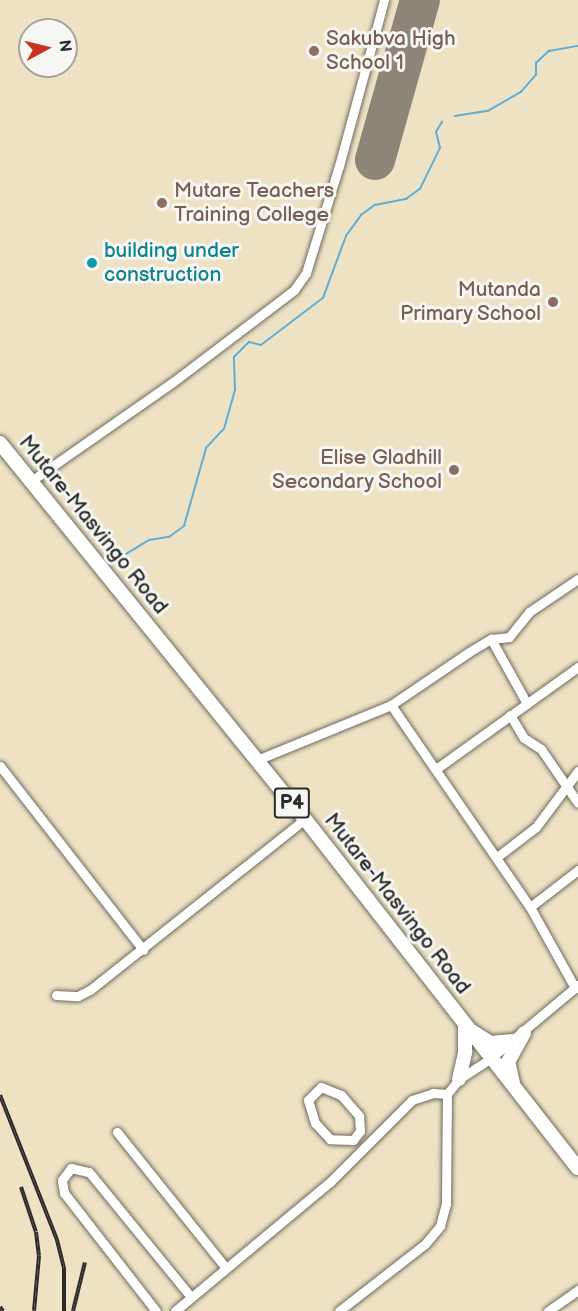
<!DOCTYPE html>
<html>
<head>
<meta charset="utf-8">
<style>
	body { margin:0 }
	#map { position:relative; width:578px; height:1311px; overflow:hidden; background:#eee2c4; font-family:"Balsamiq Sans",sans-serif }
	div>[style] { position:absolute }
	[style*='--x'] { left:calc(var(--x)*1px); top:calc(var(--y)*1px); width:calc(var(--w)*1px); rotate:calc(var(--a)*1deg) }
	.stream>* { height:1.5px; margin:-0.75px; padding:0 0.75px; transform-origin:0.75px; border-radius:0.75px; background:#60add9 }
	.runway>* { height:40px; margin:-20px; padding:0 20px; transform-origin:20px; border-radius:20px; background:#8c8678 }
	.roads { filter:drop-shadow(0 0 2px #6f6b61) drop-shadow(0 0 2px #6f6b61) }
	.minor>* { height:9px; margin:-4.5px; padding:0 4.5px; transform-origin:4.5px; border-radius:4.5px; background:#fff }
	.highway>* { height:14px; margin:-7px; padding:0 7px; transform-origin:7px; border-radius:7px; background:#fff }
	.rail>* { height:4px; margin-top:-2px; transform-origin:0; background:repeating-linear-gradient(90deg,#f6f6f2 0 4.5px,#2b2b2b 0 9px); box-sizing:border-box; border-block:2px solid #2b2b2b }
	.dots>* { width:16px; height:16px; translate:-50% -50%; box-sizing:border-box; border:3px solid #f6f6f2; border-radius:50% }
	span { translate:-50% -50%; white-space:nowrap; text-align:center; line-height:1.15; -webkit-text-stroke:6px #f6f6f2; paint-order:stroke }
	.shield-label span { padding:2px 4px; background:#f6f6f2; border:2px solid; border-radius:4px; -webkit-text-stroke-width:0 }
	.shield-label { font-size:20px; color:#2b2b2b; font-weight:700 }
	.education-label { font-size:21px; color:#785e54 }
	.left { translate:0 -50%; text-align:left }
	.right { translate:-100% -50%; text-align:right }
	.culture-label { font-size:21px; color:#0d838f }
	.street-label { font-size:21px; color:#2b2b2b }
	.north { position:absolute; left:18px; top:18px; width:60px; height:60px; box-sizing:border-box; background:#f6f6f2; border:2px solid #a5a5a2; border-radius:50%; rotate:83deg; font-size:16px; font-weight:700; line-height:24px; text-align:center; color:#2b2b2b }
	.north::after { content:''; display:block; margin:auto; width:21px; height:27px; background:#c8321e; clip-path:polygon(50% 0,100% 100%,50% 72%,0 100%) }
</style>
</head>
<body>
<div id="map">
	<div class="stream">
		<div style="--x:455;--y:116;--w:33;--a:-9"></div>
		<div style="--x:488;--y:111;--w:38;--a:-30"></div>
		<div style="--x:521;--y:92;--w:23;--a:-49"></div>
		<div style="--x:536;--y:75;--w:12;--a:-90"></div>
		<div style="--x:536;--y:63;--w:18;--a:-43"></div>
		<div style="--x:549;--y:51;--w:29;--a:-10"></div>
		<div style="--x:113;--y:562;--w:42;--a:-31.4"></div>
		<div style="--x:149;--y:540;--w:20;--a:-9"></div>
		<div style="--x:169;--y:537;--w:19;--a:-36"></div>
		<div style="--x:184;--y:526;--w:81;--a:-74.2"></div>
		<div style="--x:206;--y:448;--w:26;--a:-47"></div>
		<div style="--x:224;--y:429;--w:41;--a:-74.2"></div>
		<div style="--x:235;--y:390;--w:33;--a:-92"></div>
		<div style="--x:234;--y:357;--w:21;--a:-45"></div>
		<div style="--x:249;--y:342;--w:12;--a:14"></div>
		<div style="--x:261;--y:345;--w:78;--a:-37.2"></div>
		<div style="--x:323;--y:298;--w:66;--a:-69.6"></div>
		<div style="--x:346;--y:236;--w:26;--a:-54"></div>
		<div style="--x:361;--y:215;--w:17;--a:-36"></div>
		<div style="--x:375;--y:205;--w:32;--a:-11"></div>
		<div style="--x:406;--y:199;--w:17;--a:-36"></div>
		<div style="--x:420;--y:189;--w:46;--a:-64"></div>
		<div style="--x:440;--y:148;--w:16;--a:-104"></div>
		<div style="--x:436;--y:132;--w:12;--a:-59"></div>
	</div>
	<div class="runway">
		<div style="--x:375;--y:160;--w:166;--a:-74.3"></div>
	</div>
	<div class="roads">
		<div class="minor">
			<div style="--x:31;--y:481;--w:173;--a:-34.9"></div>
			<div style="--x:173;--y:382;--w:152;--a:-37.2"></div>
			<div style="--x:294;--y:290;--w:21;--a:-55"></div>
			<div style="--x:306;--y:273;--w:112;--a:-72.9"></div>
			<div style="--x:339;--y:166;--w:172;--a:-74.8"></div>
			<div style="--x:491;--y:639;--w:72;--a:60.9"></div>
			<div style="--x:391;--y:705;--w:245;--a:55.5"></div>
			<div style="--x:530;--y:907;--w:93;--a:60.9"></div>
			<div style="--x:510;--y:715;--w:27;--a:59"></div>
			<div style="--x:524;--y:738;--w:20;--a:33"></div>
			<div style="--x:541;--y:749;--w:65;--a:55.6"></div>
			<div style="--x:257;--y:760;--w:145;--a:-22.3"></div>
			<div style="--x:391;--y:705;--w:94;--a:-34.2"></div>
			<div style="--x:469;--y:652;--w:26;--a:-31"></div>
			<div style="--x:491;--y:639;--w:18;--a:-6"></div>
			<div style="--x:509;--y:637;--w:32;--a:-51"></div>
			<div style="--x:529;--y:612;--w:59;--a:-34"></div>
			<div style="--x:0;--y:766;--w:233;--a:52.1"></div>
			<div style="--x:436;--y:769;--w:175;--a:-35.7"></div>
			<div style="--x:497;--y:857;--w:49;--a:-37.6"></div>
			<div style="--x:536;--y:827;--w:70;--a:-53.1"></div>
			<div style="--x:530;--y:907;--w:61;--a:-37.6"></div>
			<div style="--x:56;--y:995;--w:22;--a:3"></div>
			<div style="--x:78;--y:996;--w:13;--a:-27"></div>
			<div style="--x:90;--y:990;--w:275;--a:-38.5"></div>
			<div style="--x:321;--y:1087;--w:22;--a:22"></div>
			<div style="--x:341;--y:1095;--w:28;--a:49"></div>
			<div style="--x:359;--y:1116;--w:15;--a:86"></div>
			<div style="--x:360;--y:1131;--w:11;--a:128"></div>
			<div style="--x:353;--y:1140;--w:23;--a:-178"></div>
			<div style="--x:330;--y:1139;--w:22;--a:-133"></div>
			<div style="--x:315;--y:1123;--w:24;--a:-107"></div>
			<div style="--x:308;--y:1100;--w:18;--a:-45"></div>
			<div style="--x:117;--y:1132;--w:173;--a:51.3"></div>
			<div style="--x:156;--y:1311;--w:150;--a:-127.9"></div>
			<div style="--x:64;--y:1193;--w:13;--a:-99"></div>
			<div style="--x:62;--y:1180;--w:15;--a:-53"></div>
			<div style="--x:71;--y:1168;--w:18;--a:13"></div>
			<div style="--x:89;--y:1172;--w:161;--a:50.8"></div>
			<div style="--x:175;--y:1311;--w:202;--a:-39.8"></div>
			<div style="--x:330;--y:1182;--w:116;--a:-45"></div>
			<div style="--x:412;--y:1100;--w:22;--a:-18"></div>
			<div style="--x:433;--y:1093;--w:14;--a:4"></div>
			<div style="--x:339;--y:1311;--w:109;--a:-37.9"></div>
			<div style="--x:425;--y:1244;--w:23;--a:-50"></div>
			<div style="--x:440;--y:1226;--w:23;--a:-75"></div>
			<div style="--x:446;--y:1204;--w:110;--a:-89.5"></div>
			<div style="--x:447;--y:1094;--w:19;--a:-51"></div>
			<div style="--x:459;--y:1079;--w:38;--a:-33"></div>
			<div style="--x:491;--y:1058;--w:114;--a:-40"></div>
			<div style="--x:548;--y:1311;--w:37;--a:-35"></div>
		</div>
		<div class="highway">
			<div style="--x:0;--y:443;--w:484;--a:51"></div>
			<div style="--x:305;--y:819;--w:443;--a:52"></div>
			<div style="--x:459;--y:1079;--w:28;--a:-77"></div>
			<div style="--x:465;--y:1052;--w:25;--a:-90"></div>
			<div style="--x:465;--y:1027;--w:31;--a:32"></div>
			<div style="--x:491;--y:1043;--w:22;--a:-5"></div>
			<div style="--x:513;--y:1083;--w:22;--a:-103"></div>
			<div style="--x:508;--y:1062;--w:33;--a:-61"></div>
		</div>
	</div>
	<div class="rail">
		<div style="--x:0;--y:1095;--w:156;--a:68.5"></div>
		<div style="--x:57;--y:1240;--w:29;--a:76"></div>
		<div style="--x:64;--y:1268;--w:43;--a:90"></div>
		<div style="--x:21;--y:1187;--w:47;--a:71.6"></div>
		<div style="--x:36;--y:1232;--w:24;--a:83"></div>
		<div style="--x:39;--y:1256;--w:55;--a:95.2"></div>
		<div style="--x:0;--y:1307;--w:5;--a:53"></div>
		<div style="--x:73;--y:1311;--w:50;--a:-76.2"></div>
	</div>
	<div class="dots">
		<div style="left:314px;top:51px;background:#8d6e63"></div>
		<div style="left:162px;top:203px;background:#8d6e63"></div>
		<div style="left:92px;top:263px;background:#0f9aa8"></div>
		<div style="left:553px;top:302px;background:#8d6e63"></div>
		<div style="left:454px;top:470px;background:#8d6e63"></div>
	</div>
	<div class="shield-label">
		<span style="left:292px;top:803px">P4</span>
	</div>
	<div class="education-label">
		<span class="left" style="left:326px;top:51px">Sakubva High<br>School 1</span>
		<span class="left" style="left:174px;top:203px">Mutare Teachers<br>Training College</span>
		<span class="right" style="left:541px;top:302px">Mutanda<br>Primary School</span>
		<span class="right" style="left:442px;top:470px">Elise Gladhill<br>Secondary School</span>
	</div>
	<div class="culture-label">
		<span class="left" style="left:104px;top:263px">building under<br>construction</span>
	</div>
	<div class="street-label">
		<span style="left:93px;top:525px;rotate:51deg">Mutare-Masvingo Road</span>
		<span style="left:397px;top:904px;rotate:52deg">Mutare-Masvingo Road</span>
	</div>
	<div class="north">N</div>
</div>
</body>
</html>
